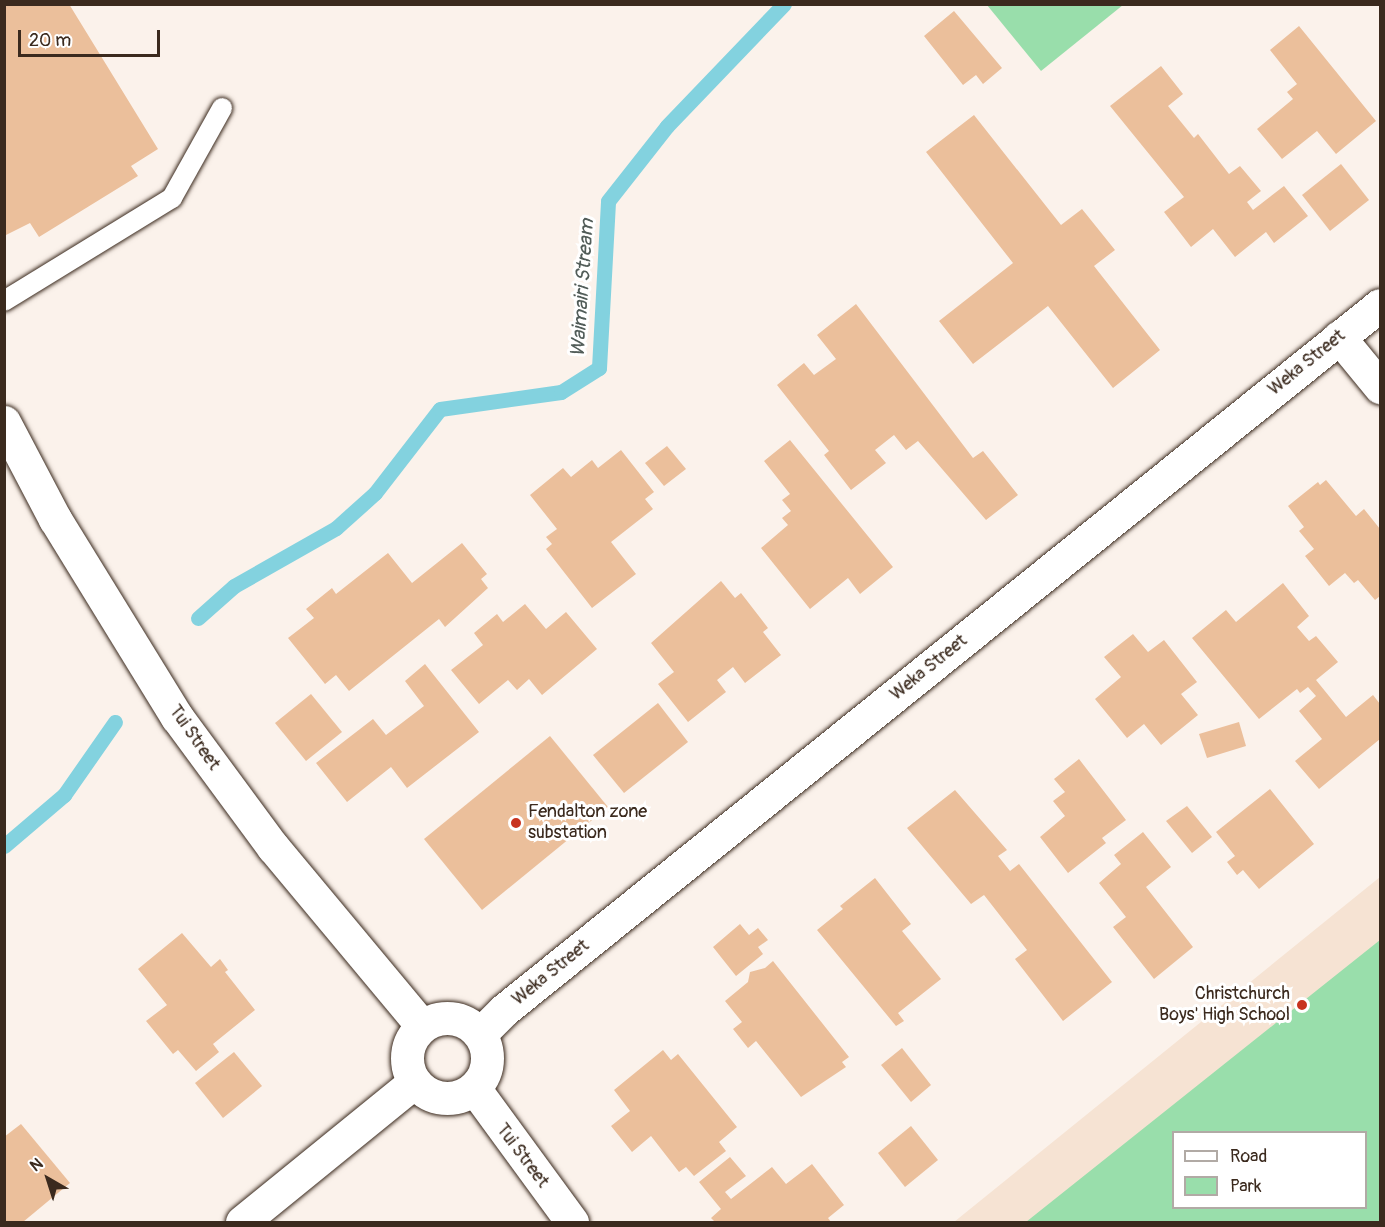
<!DOCTYPE html>
<html>
<head>
<meta charset="utf-8">
<style>
	body { margin:0 }
	#map { position:relative; width:1385px; height:1227px; overflow:hidden; background:#fbf2eb; font-family:Pangolin,sans-serif }
	div>[style] { position:absolute }
	[style*='--x'] { left:calc(var(--x)*1px); top:calc(var(--y)*1px); width:calc(var(--w)*1px); rotate:calc(var(--a)*1deg) }
	.built>* { inset:0; background:#f6e3d3 }
	.green>* { inset:0; background:#99deab }
	.stream>* { height:15px; margin:-7.5px; padding:0 7.5px; transform-origin:7.5px; border-radius:7.5px; background:#83d2df }
	.building>* { inset:0; background:#ebbf9b }
	.roads { filter:drop-shadow(0 0 2px #3b2a1e) drop-shadow(0 0 2px #3b2a1e) }
	.lane>* { height:20px; margin:-10px; padding:0 10px; transform-origin:10px; border-radius:10px; background:#fff }
	.street>* { height:33px; margin:-16.5px; padding:0 16.5px; transform-origin:16.5px; border-radius:16.5px; background:#fff }
	.street>.ring { margin:-16.5px; padding:0; box-sizing:content-box; background:none; border:33px solid #fff; border-radius:50% }
	.dots>* { width:16px; height:16px; translate:-50% -50%; box-sizing:border-box; border:3px solid #fff; border-radius:50% }
	span { translate:-50% -50%; white-space:nowrap; text-align:center; line-height:1.15; -webkit-text-stroke:6px #fff; paint-order:stroke }
	.street-label { font-size:18px; color:#3b2a1e }
	.poi-label { font-size:18px; color:#3b2a1e }
	.left { translate:0 -50%; text-align:left }
	.right { translate:-100% -50%; text-align:right }
	.water-label { font-size:20px; color:#515c58; font-style:italic }
	.frame { position:absolute; inset:0; border:6px solid #3b2a1e; pointer-events:none }
	.legend { position:absolute; left:1172px; top:1131px; width:195px; height:78px; box-sizing:border-box; background:#fff; border:2px solid #b1aaa5; margin:0; padding:8px 10px; list-style:none; font-size:18px; color:#3b2a1e }
	.legend li { display:flex; align-items:center; gap:12px; height:30px }
	.legend b { width:30px; border:2px solid #b1aaa5 }
	.north { position:absolute; left:18px; top:1149px; width:60px; height:60px; -webkit-text-stroke:4px #fff; paint-order:stroke; rotate:321deg; font-size:16px; font-weight:700; line-height:24px; text-align:center; color:#3b2a1e }
	.north::after { content:''; display:block; margin:auto; width:21px; height:27px; background:#3b2a1e; clip-path:polygon(50% 0,100% 100%,50% 72%,0 100%) }
	.scale { position:absolute; left:18px; top:30px; width:142px; height:27px; box-sizing:border-box; border:3px solid #3b2a1e; border-top:0; padding-left:8px; font-size:18px; line-height:21px; white-space:nowrap; color:#3b2a1e; -webkit-text-stroke:4px #fff; paint-order:stroke }
</style>
</head>
<body>
<div id="map">
	<div class="built">
		<div style="clip-path:polygon(evenodd,1380px 877px,1380px 1222px,954px 1222px,1380px 877px,1174px 1132px,1366px 1132px,1366px 1208px,1174px 1208px,1174px 1132px)"></div>
	</div>
	<div class="green">
		<div style="clip-path:polygon(987px 5px,1123px 5px,1041px 71px)"></div>
		<div style="clip-path:polygon(evenodd,1380px 940px,1380px 1222px,1026px 1222px,1380px 940px,1174px 1132px,1366px 1132px,1366px 1208px,1174px 1208px,1174px 1132px)"></div>
	</div>
	<div class="stream">
		<div style="--x:198;--y:618;--w:48;--a:-41.6"></div>
		<div style="--x:234;--y:586;--w:117;--a:-29.6"></div>
		<div style="--x:336;--y:528;--w:52;--a:-41.9"></div>
		<div style="--x:375;--y:493;--w:106;--a:-52.3"></div>
		<div style="--x:440;--y:409;--w:122;--a:-8"></div>
		<div style="--x:561;--y:392;--w:45;--a:-32.3"></div>
		<div style="--x:599;--y:368;--w:167;--a:-86.9"></div>
		<div style="--x:608;--y:201;--w:95;--a:-51.8"></div>
		<div style="--x:667;--y:126;--w:169;--a:-46.2"></div>
		<div style="--x:4;--y:846;--w:79;--a:-40.4"></div>
		<div style="--x:64;--y:795;--w:89;--a:-55.1"></div>
	</div>
	<div class="building">
		<div style="clip-path:polygon(4px 4px,69px 4px,158px 149px,131px 166px,138px 176px,39px 237px,30px 223px,4px 236px)"></div>
		<div style="clip-path:polygon(954px 11px,1002px 68px,983px 84px,976px 75px,963px 85px,924px 36px)"></div>
		<div style="clip-path:polygon(1299px 26px,1376px 121px,1336px 154px,1317px 131px,1282px 159px,1257px 129px,1293px 99px,1287px 92px,1297px 84px,1270px 50px)"></div>
		<div style="clip-path:polygon(1161px 66px,1183px 94px,1168px 106px,1194px 138px,1198px 134px,1229px 174px,1240px 166px,1261px 191px,1247px 202px,1253px 210px,1284px 186px,1308px 216px,1274px 243px,1266px 232px,1235px 257px,1213px 229px,1191px 247px,1164px 212px,1184px 197px,1110px 106px)"></div>
		<div style="clip-path:polygon(974px 115px,1061px 225px,1082px 209px,1115px 250px,1094px 266px,1160px 350px,1113px 388px,1048px 306px,973px 364px,939px 321px,1013px 263px,926px 152px)"></div>
		<div style="clip-path:polygon(1341px 164px,1369px 200px,1330px 231px,1302px 195px)"></div>
		<div style="clip-path:polygon(856px 304px,973px 458px,983px 451px,1018px 495px,986px 520px,918px 441px,906px 450px,894px 435px,875px 450px,886px 463px,851px 490px,824px 455px,829px 451px,777px 385px,804px 363px,814px 375px,836px 359px,817px 335px)"></div>
		<div style="clip-path:polygon(790px 440px,893px 567px,860px 594px,848px 578px,810px 609px,761px 548px,788px 525px,782px 518px,791px 511px,782px 500px,790px 494px,764px 461px)"></div>
		<div style="clip-path:polygon(667px 446px,686px 469px,664px 486px,645px 463px)"></div>
		<div style="clip-path:polygon(621px 450px,654px 492px,645px 499px,653px 509px,611px 542px,636px 574px,592px 608px,546px 549px,552px 544px,546px 537px,557px 529px,530px 495px,563px 468px,571px 477px,592px 460px,598px 468px)"></div>
		<div style="clip-path:polygon(1326px 480px,1356px 516px,1364px 509px,1380px 529px,1380px 596px,1375px 600px,1358px 580px,1354px 583px,1345px 573px,1329px 586px,1305px 556px,1314px 549px,1299px 531px,1304px 527px,1288px 506px,1318px 482px,1320px 485px)"></div>
		<div style="clip-path:polygon(462px 543px,487px 574px,481px 579px,488px 588px,445px 627px,439px 619px,349px 691px,336px 675px,325px 684px,288px 638px,314px 618px,306px 609px,332px 588px,336px 594px,388px 553px,412px 583px)"></div>
		<div style="clip-path:polygon(721px 581px,735px 598px,741px 593px,768px 628px,763px 632px,781px 655px,745px 683px,733px 667px,717px 680px,726px 692px,688px 722px,658px 684px,674px 672px,651px 643px)"></div>
		<div style="clip-path:polygon(1283px 583px,1309px 616px,1297px 627px,1309px 641px,1316px 636px,1338px 662px,1316px 680px,1346px 717px,1373px 695px,1380px 704px,1380px 739px,1319px 789px,1295px 761px,1322px 739px,1299px 711px,1316px 696px,1308px 687px,1300px 693px,1297px 689px,1259px 719px,1192px 638px,1226px 610px,1236px 622px)"></div>
		<div style="clip-path:polygon(525px 604px,546px 629px,566px 612px,597px 649px,542px 695px,529px 679px,517px 690px,508px 680px,479px 704px,451px 670px,483px 645px,474px 633px,497px 614px,503px 622px)"></div>
		<div style="clip-path:polygon(1133px 634px,1148px 652px,1164px 640px,1197px 682px,1181px 694px,1198px 715px,1161px 745px,1144px 724px,1127px 738px,1095px 699px,1121px 677px,1104px 657px)"></div>
		<div style="clip-path:polygon(425px 664px,479px 732px,407px 788px,391px 767px,347px 802px,316px 763px,373px 719px,386px 735px,424px 706px,405px 681px)"></div>
		<div style="clip-path:polygon(311px 694px,342px 732px,306px 761px,275px 723px)"></div>
		<div style="clip-path:polygon(658px 703px,688px 742px,624px 793px,593px 755px)"></div>
		<div style="clip-path:polygon(1239px 722px,1246px 746px,1207px 758px,1199px 734px)"></div>
		<div style="clip-path:polygon(550px 736px,608px 807px,482px 910px,424px 839px)"></div>
		<div style="clip-path:polygon(1079px 759px,1126px 820px,1102px 838px,1106px 843px,1068px 873px,1040px 837px,1065px 816px,1053px 801px,1065px 792px,1054px 779px)"></div>
		<div style="clip-path:polygon(1270px 789px,1314px 844px,1259px 889px,1243px 870px,1237px 875px,1227px 862px,1235px 856px,1216px 832px)"></div>
		<div style="clip-path:polygon(955px 790px,1007px 850px,998px 856px,1010px 871px,1019px 864px,1112px 982px,1063px 1021px,1015px 959px,1027px 950px,984px 895px,971px 904px,907px 828px)"></div>
		<div style="clip-path:polygon(1187px 806px,1212px 837px,1192px 853px,1166px 821px)"></div>
		<div style="clip-path:polygon(1143px 832px,1171px 867px,1146px 887px,1193px 947px,1154px 979px,1113px 927px,1126px 917px,1099px 883px,1121px 864px,1114px 855px)"></div>
		<div style="clip-path:polygon(875px 878px,911px 924px,902px 931px,941px 979px,898px 1013px,904px 1021px,896px 1026px,817px 930px,843px 909px,840px 906px)"></div>
		<div style="clip-path:polygon(740px 924px,749px 935px,758px 928px,768px 940px,758px 947px,763px 954px,736px 976px,713px 947px)"></div>
		<div style="clip-path:polygon(182px 933px,211px 967px,220px 959px,228px 970px,225px 972px,255px 1010px,213px 1044px,219px 1052px,196px 1071px,178px 1050px,173px 1054px,146px 1021px,167px 1005px,138px 969px)"></div>
		<div style="clip-path:polygon(773px 961px,849px 1057px,842px 1062px,846px 1067px,801px 1097px,756px 1041px,748px 1048px,733px 1029px,742px 1022px,725px 1001px,748px 982px,750px 972px,765px 968px)"></div>
		<div style="clip-path:polygon(902px 1048px,931px 1085px,911px 1102px,881px 1065px)"></div>
		<div style="clip-path:polygon(663px 1050px,671px 1060px,678px 1054px,737px 1127px,719px 1142px,726px 1151px,694px 1176px,686px 1167px,679px 1172px,651px 1136px,632px 1152px,611px 1126px,630px 1111px,614px 1090px)"></div>
		<div style="clip-path:polygon(234px 1052px,262px 1086px,223px 1118px,195px 1083px)"></div>
		<div style="clip-path:polygon(21px 1124px,70px 1183px,23px 1222px,4px 1222px,4px 1137px)"></div>
		<div style="clip-path:polygon(911px 1126px,938px 1160px,905px 1187px,878px 1153px)"></div>
		<div style="clip-path:polygon(730px 1157px,746px 1176px,725px 1192px,731px 1199px,772px 1167px,786px 1184px,812px 1164px,844px 1205px,828px 1218px,831px 1222px,715px 1222px,711px 1218px,721px 1209px,699px 1182px)"></div>
	</div>
	<div class="roads">
		<div class="lane">
			<div style="--x:4;--y:301;--w:197;--a:-31.5"></div>
			<div style="--x:172;--y:198;--w:103;--a:-60.9"></div>
		</div>
		<div class="street">
			<div style="--x:1339;--y:337;--w:65;--a:50.6"></div>
			<div style="--x:4;--y:422;--w:110;--a:62.3"></div>
			<div style="--x:55;--y:519;--w:233;--a:58.4"></div>
			<div style="--x:177;--y:717;--w:162;--a:53.6"></div>
			<div style="--x:273;--y:847;--w:233;--a:50.2"></div>
			<div class="ring" style="left:407px;top:1018px;width:47px;height:47px"></div>
			<div style="--x:480;--y:1034;--w:34;--a:-45"></div>
			<div style="--x:504;--y:1010;--w:1124;--a:-38.83"></div>
			<div style="--x:474;--y:1088;--w:166;--a:53.8"></div>
			<div style="--x:242;--y:1222;--w:222;--a:-39.1"></div>
		</div>
	</div>
	<div class="dots">
		<div style="left:516px;top:823px;background:#c8321e"></div>
		<div style="left:1302px;top:1005px;background:#c8321e"></div>
	</div>
	<div class="street-label">
		<span style="left:1307px;top:363px;rotate:-39deg">Weka Street</span>
		<span style="left:929px;top:668px;rotate:-39deg">Weka Street</span>
		<span style="left:194px;top:738px;rotate:55deg">Tui Street</span>
		<span style="left:551px;top:973px;rotate:-39deg">Weka Street</span>
		<span style="left:522px;top:1156px;rotate:53deg">Tui Street</span>
	</div>
	<div class="poi-label">
		<span class="left" style="left:528px;top:823px">Fendalton zone<br>substation</span>
		<span class="right" style="left:1290px;top:1005px">Christchurch<br>Boys' High School</span>
	</div>
	<div class="water-label">
		<span style="left:582px;top:288px;rotate:-86deg">Waimairi Stream</span>
	</div>
	<div class="frame"></div>
	<ul class="legend">
	<li><b style="height:8px;background:#fff"></b>Road</li>
	<li><b style="height:16px;background:#99deab"></b>Park</li>
	</ul>
	<div class="north">N</div>
	<div class="scale">20 m</div>
</div>
</body>
</html>
